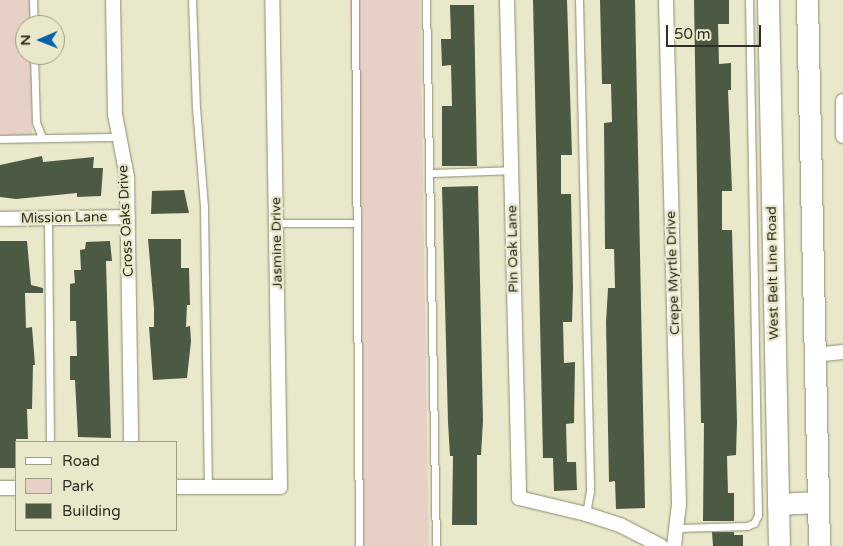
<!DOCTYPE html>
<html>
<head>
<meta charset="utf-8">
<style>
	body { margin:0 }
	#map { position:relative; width:843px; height:546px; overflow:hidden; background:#e9e8ca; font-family:"Varela Round",sans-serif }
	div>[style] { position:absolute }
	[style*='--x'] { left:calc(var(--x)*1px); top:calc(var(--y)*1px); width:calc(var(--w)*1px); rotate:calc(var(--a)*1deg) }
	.green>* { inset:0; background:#e7d1c7 }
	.building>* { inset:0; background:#4c5a44 }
	.roads { filter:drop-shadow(0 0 1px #8c8b6f) drop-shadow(0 0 1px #8c8b6f) }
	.lane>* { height:7px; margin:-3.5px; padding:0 3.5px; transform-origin:3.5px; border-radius:3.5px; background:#fff }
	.street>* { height:14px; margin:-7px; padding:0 7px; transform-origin:7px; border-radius:7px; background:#fff }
	.primary>* { height:21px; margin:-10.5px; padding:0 10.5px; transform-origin:10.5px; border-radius:10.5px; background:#fff }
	span { translate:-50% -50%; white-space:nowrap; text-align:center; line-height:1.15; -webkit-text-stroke:5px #e9e8ca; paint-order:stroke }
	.street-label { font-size:14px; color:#2f2f23 }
	.legend { position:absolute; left:15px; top:441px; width:162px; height:90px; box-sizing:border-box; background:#e9e8ca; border:1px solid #9f9e87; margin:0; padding:6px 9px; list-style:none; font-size:15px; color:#2f2f23 }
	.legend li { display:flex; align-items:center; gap:10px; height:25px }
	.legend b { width:25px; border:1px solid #9f9e87 }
	.north { position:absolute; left:15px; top:15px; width:50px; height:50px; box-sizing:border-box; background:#e9e8ca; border:1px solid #9f9e87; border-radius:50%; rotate:269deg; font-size:14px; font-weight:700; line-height:20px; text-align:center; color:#2f2f23 }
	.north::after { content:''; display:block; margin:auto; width:18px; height:22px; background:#0263af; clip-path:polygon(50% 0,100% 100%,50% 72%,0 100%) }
	.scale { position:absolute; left:666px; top:25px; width:95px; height:22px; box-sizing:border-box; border:2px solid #2f2f23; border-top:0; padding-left:6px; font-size:15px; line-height:18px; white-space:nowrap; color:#2f2f23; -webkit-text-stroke:4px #e9e8ca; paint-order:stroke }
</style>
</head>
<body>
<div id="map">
	<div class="green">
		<div style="clip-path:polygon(0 0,30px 0,30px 25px,25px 25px,25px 55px,31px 55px,32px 136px,0 137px)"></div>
		<div style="clip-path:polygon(350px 0,420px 0,429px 546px,362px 546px)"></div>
	</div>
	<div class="building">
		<div style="clip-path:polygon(533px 0,567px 0,572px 155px,561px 155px,561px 194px,571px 194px,573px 287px,572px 322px,563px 322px,564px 363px,575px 362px,574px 423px,566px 424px,567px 462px,576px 462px,577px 490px,554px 491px,553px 458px,543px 458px)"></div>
		<div style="clip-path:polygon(600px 0,635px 0,645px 508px,616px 509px,615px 481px,609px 482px,606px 322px,608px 288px,615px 288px,614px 249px,605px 249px,604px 123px,612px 122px,611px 84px,602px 84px)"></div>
		<div style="clip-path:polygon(694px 0,729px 0,729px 24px,718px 24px,719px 64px,731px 63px,731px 90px,728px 90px,732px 191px,722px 191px,722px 230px,732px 230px,737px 422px,736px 455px,727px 456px,728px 493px,734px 493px,734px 521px,703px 521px,704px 423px,701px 423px)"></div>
		<div style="clip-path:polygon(450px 5px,474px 5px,477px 166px,442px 166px,442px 106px,452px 106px,451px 65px,442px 66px,441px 39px,451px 39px)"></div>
		<div style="clip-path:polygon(42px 156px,43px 162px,94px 157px,93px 168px,103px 168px,101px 196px,77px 197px,77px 193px,16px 199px,0 197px,0 165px)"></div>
		<div style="clip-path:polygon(478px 186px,483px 421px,481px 455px,477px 455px,477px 525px,452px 525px,453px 456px,450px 456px,448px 422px,442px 187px)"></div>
		<div style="clip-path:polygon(184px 190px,189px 213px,151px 214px,152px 191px)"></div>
		<div style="clip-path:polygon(148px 239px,181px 239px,181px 268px,189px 268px,190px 305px,187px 305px,186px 327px,190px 326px,191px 341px,187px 378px,153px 380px,149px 327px,154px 327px,154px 308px)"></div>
		<div style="clip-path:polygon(0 241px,27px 241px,31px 285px,43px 288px,43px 293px,25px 293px,26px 328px,32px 327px,35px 365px,33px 365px,32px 409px,27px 409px,28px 439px,16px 439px,16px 468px,0 468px)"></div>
		<div style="clip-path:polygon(110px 241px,112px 261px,106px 261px,111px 438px,78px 437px,75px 380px,70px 380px,70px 356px,77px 356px,76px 321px,70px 321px,70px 284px,75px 283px,74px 270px,81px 270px,80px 250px,85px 249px,86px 242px)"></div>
		<div style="clip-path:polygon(712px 532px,734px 532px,734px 535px,743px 535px,743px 546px,713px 546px)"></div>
	</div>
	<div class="roads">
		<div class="lane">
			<div style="--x:33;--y:0;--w:25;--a:88"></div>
			<div style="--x:192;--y:0;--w:107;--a:87.9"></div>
			<div style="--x:196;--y:107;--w:100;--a:85.4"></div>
			<div style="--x:204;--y:207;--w:280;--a:89.2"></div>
			<div style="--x:355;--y:0;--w:546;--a:89.58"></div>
			<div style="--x:426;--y:0;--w:546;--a:88.95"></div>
			<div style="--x:579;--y:0;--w:491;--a:88.7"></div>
			<div style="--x:590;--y:491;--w:23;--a:100"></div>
			<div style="--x:34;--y:55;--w:67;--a:88.3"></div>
			<div style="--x:36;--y:122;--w:17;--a:69"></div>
			<div style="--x:0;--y:139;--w:120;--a:-1"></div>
			<div style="--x:430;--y:173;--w:81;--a:-2.1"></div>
			<div style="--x:48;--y:218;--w:224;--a:89.5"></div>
			<div style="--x:277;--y:223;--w:80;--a:0"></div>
			<div style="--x:678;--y:528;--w:69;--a:-1.7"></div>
			<div style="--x:747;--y:526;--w:8;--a:-23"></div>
			<div style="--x:754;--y:523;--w:9;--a:-63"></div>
			<div style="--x:758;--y:515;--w:515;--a:-91"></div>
		</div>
		<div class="street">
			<div style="--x:113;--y:0;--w:114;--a:89"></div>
			<div style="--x:115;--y:114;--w:64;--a:79.2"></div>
			<div style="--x:127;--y:177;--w:265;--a:89.1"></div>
			<div style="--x:507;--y:0;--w:498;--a:88.6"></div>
			<div style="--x:519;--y:498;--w:69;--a:13.4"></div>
			<div style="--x:586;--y:514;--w:36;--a:18"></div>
			<div style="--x:620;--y:525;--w:46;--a:27.1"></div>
			<div style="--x:666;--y:0;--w:504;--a:88.52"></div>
			<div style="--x:679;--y:504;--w:42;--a:96.8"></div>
			<div style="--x:843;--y:101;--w:35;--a:90"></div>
			<div style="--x:0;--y:219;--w:128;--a:-0.9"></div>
			<div style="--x:814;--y:355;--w:29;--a:-6"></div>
			<div style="--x:176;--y:487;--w:104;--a:0"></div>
			<div style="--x:280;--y:487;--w:487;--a:-90.9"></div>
			<div style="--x:0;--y:488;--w:16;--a:0"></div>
		</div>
		<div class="primary">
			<div style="--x:768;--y:0;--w:546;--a:88.85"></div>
			<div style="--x:807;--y:0;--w:546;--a:88.74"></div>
			<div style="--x:778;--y:504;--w:40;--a:-2.9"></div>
		</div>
	</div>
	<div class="street-label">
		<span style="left:64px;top:218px;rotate:-1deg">Mission Lane</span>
		<span style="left:126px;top:221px;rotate:-93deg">Cross Oaks Drive</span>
		<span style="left:277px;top:243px;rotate:-91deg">Jasmine Drive</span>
		<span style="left:513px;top:249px;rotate:-91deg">Pin Oak Lane</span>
		<span style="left:673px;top:273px;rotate:-92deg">Crepe Myrtle Drive</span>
		<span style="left:773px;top:273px;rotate:-91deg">West Belt Line Road</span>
	</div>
	<ul class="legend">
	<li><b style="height:6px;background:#fff"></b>Road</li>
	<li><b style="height:14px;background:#e7d1c7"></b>Park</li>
	<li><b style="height:14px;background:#4c5a44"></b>Building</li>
	</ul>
	<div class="north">N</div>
	<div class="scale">50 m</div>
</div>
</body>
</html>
